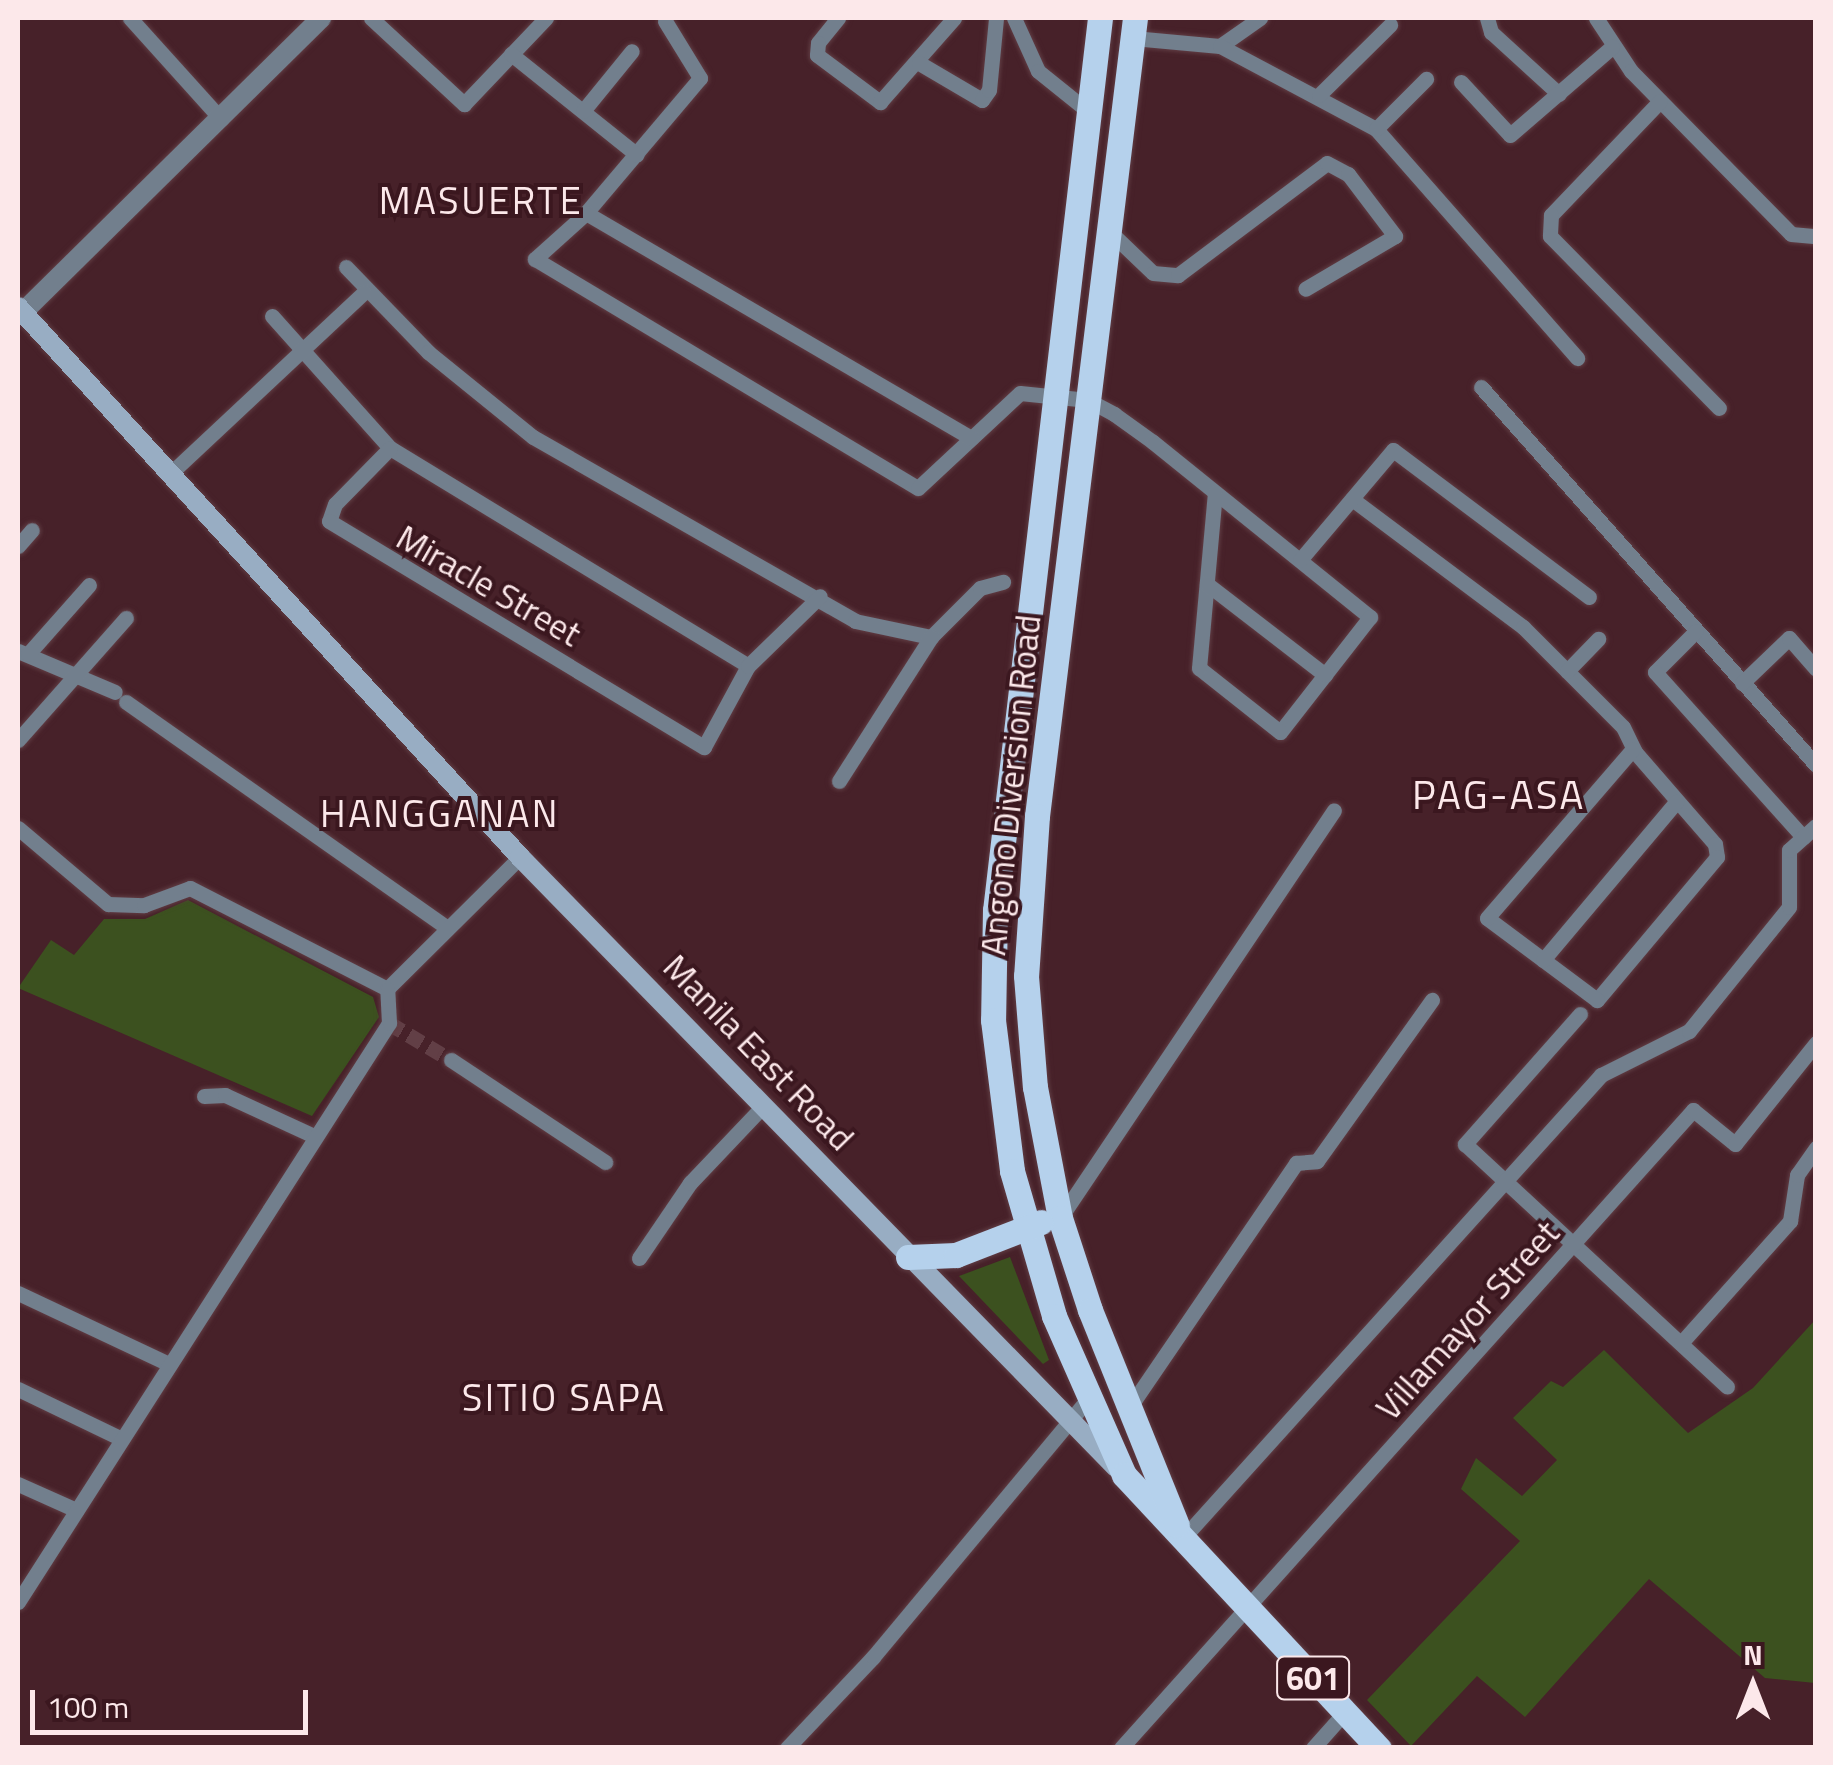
<!DOCTYPE html>
<html>
<head>
<meta charset="utf-8">
<style>
	body { margin:0 }
	#map { position:relative; width:1833px; height:1765px; overflow:hidden; background:#472129; font-family:"Titillium Web",sans-serif }
	div>[style] { position:absolute }
	[style*='--x'] { left:calc(var(--x)*1px); top:calc(var(--y)*1px); width:calc(var(--w)*1px); rotate:calc(var(--a)*1deg) }
	.green>* { inset:0; background:#3c511f }
	.minor-tunnel>* { height:15px; margin-top:-7.5px; transform-origin:0; background:repeating-linear-gradient(90deg,#623f46 0 15px,transparent 0 23px) }
	.roads { filter:drop-shadow(0 0 2px #603d44) drop-shadow(0 0 2px #603d44) }
	.minor>* { height:15px; margin:-7.5px; padding:0 7.5px; transform-origin:7.5px; border-radius:7.5px; background:#727f8d }
	.tertiary>* { height:20px; margin:-10px; padding:0 10px; transform-origin:10px; border-radius:10px; background:#727f8d }
	.secondary>* { height:20px; margin:-10px; padding:0 10px; transform-origin:10px; border-radius:10px; background:#98adc3 }
	.primary>* { height:25px; margin:-12.5px; padding:0 12.5px; transform-origin:12.5px; border-radius:12.5px; background:#b5d1ec }
	span { translate:-50% -50%; white-space:nowrap; text-align:center; line-height:1.15; -webkit-text-stroke:8px #3b171f; paint-order:stroke }
	.shield-label span { padding:2px 8px; background:#3b171f; border:2px solid; border-radius:8px; -webkit-text-stroke-width:0 }
	.shield-label { font-size:32px; color:#fce8ea; font-weight:700 }
	.street-label { font-size:35px; color:#fce8ea }
	.neighbourhood-label { font-size:38px; color:#fce8ea; letter-spacing:2.5px }
	.quarter-label { font-size:40px; color:#fce8ea; letter-spacing:2.5px }
	.frame { position:absolute; inset:0; border:20px solid #fce8ea; pointer-events:none }
	.north { position:absolute; left:1703px; top:1635px; width:100px; height:100px; -webkit-text-stroke:8px #3b171f; paint-order:stroke; rotate:0deg; font-size:28px; font-weight:700; line-height:40px; text-align:center; color:#fce8ea }
	.north::after { content:''; display:block; margin:auto; width:35px; height:45px; background:#fce8ea; clip-path:polygon(50% 0,100% 100%,50% 72%,0 100%) }
	.scale { position:absolute; left:30px; top:1690px; width:278px; height:45px; box-sizing:border-box; border:5px solid #fce8ea; border-top:0; padding-left:12px; font-size:30px; line-height:35px; white-space:nowrap; color:#fce8ea; -webkit-text-stroke:8px #3b171f; paint-order:stroke }
</style>
</head>
<body>
<div id="map">
	<div class="green">
		<div style="clip-path:polygon(188px 900px,373px 997px,379px 1017px,312px 1116px,18px 988px,51px 940px,74px 955px,104px 919px,145px 919px)"></div>
		<div style="clip-path:polygon(1010px 1257px,1049px 1360px,1043px 1364px,959px 1276px)"></div>
		<div style="clip-path:polygon(1815px 1320px,1815px 1683px,1765px 1678px,1649px 1579px,1525px 1717px,1477px 1676px,1411px 1746px,1367px 1700px,1520px 1541px,1461px 1489px,1476px 1458px,1522px 1496px,1557px 1460px,1513px 1418px,1551px 1381px,1563px 1387px,1604px 1350px,1688px 1433px,1753px 1388px)"></div>
	</div>
	<div class="minor-tunnel">
		<div style="--x:389;--y:1023;--w:72;--a:30.8"></div>
	</div>
	<div class="roads">
		<div class="minor">
			<div style="--x:130;--y:18;--w:136;--a:48"></div>
			<div style="--x:371;--y:18;--w:127;--a:42.8"></div>
			<div style="--x:464;--y:104;--w:119;--a:-46.4"></div>
			<div style="--x:838;--y:18;--w:32;--a:129"></div>
			<div style="--x:818;--y:43;--w:12;--a:95"></div>
			<div style="--x:817;--y:55;--w:79;--a:36.7"></div>
			<div style="--x:880;--y:102;--w:112;--a:-48.6"></div>
			<div style="--x:1014;--y:18;--w:58;--a:65.6"></div>
			<div style="--x:1038;--y:71;--w:65;--a:38.8"></div>
			<div style="--x:1487;--y:18;--w:15;--a:74"></div>
			<div style="--x:1491;--y:32;--w:92;--a:42.4"></div>
			<div style="--x:1596;--y:18;--w:64;--a:56.6"></div>
			<div style="--x:1631;--y:71;--w:228;--a:45.5"></div>
			<div style="--x:1791;--y:234;--w:25;--a:5"></div>
			<div style="--x:665;--y:21;--w:67;--a:58.4"></div>
			<div style="--x:700;--y:78;--w:177;--a:130.2"></div>
			<div style="--x:586;--y:213;--w:69;--a:138"></div>
			<div style="--x:535;--y:259;--w:446;--a:30.9"></div>
			<div style="--x:918;--y:488;--w:139;--a:-43"></div>
			<div style="--x:1020;--y:393;--w:68;--a:5.9"></div>
			<div style="--x:1088;--y:400;--w:30;--a:28"></div>
			<div style="--x:1114;--y:414;--w:48;--a:35.7"></div>
			<div style="--x:1153;--y:442;--w:279;--a:38.9"></div>
			<div style="--x:1370;--y:617;--w:146;--a:128"></div>
			<div style="--x:1280;--y:732;--w:103;--a:-141.7"></div>
			<div style="--x:1199;--y:668;--w:176;--a:-84.8"></div>
			<div style="--x:1133;--y:38;--w:87;--a:5.3"></div>
			<div style="--x:1220;--y:46;--w:49;--a:-35"></div>
			<div style="--x:1220;--y:46;--w:177;--a:28"></div>
			<div style="--x:1376;--y:129;--w:305;--a:48.7"></div>
			<div style="--x:511;--y:54;--w:161;--a:38.7"></div>
			<div style="--x:919;--y:63;--w:73;--a:30.4"></div>
			<div style="--x:982;--y:100;--w:12;--a:-55"></div>
			<div style="--x:989;--y:90;--w:72;--a:-84.4"></div>
			<div style="--x:1461;--y:82;--w:72;--a:47.2"></div>
			<div style="--x:1510;--y:135;--w:135;--a:-40.8"></div>
			<div style="--x:1319;--y:95;--w:100;--a:-44.6"></div>
			<div style="--x:1660;--y:101;--w:158;--a:133.7"></div>
			<div style="--x:1551;--y:215;--w:21;--a:93"></div>
			<div style="--x:1550;--y:236;--w:241;--a:45.5"></div>
			<div style="--x:583;--y:111;--w:77;--a:-50.8"></div>
			<div style="--x:1376;--y:129;--w:71;--a:-45"></div>
			<div style="--x:586;--y:213;--w:446;--a:30.3"></div>
			<div style="--x:1108;--y:230;--w:62;--a:43.7"></div>
			<div style="--x:1153;--y:273;--w:25;--a:5"></div>
			<div style="--x:1178;--y:275;--w:186;--a:-36.9"></div>
			<div style="--x:1327;--y:163;--w:24;--a:28"></div>
			<div style="--x:1348;--y:174;--w:78;--a:52.8"></div>
			<div style="--x:1395;--y:236;--w:104;--a:149.5"></div>
			<div style="--x:346;--y:267;--w:118;--a:46"></div>
			<div style="--x:428;--y:352;--w:135;--a:39"></div>
			<div style="--x:533;--y:437;--w:371;--a:29.7"></div>
			<div style="--x:855;--y:621;--w:78;--a:11.9"></div>
			<div style="--x:931;--y:637;--w:69;--a:-45"></div>
			<div style="--x:980;--y:588;--w:24;--a:-15"></div>
			<div style="--x:272;--y:316;--w:177;--a:48.2"></div>
			<div style="--x:390;--y:448;--w:419;--a:31.3"></div>
			<div style="--x:1481;--y:387;--w:505;--a:48.45"></div>
			<div style="--x:390;--y:448;--w:78;--a:134.5"></div>
			<div style="--x:335;--y:504;--w:18;--a:109"></div>
			<div style="--x:329;--y:521;--w:438;--a:31.1"></div>
			<div style="--x:704;--y:747;--w:92;--a:-61.5"></div>
			<div style="--x:748;--y:666;--w:100;--a:-44.2"></div>
			<div style="--x:173;--y:471;--w:262;--a:-43.1"></div>
			<div style="--x:1352;--y:499;--w:214;--a:36.8"></div>
			<div style="--x:1523;--y:627;--w:141;--a:45"></div>
			<div style="--x:1623;--y:727;--w:28;--a:64"></div>
			<div style="--x:1635;--y:752;--w:122;--a:49"></div>
			<div style="--x:1715;--y:844;--w:13;--a:81"></div>
			<div style="--x:1717;--y:857;--w:187;--a:130"></div>
			<div style="--x:1597;--y:1000;--w:137;--a:-143.3"></div>
			<div style="--x:1487;--y:918;--w:223;--a:-49.2"></div>
			<div style="--x:18;--y:546;--w:21;--a:-49"></div>
			<div style="--x:1300;--y:560;--w:144;--a:-49.8"></div>
			<div style="--x:1393;--y:450;--w:245;--a:36.9"></div>
			<div style="--x:1207;--y:584;--w:149;--a:37.6"></div>
			<div style="--x:1696;--y:631;--w:58;--a:135"></div>
			<div style="--x:1655;--y:672;--w:222;--a:48.1"></div>
			<div style="--x:18;--y:651;--w:105;--a:22.9"></div>
			<div style="--x:28;--y:654;--w:92;--a:-48.5"></div>
			<div style="--x:1567;--y:671;--w:45;--a:-45.9"></div>
			<div style="--x:1742;--y:683;--w:65;--a:-43.8"></div>
			<div style="--x:1789;--y:638;--w:41;--a:48.9"></div>
			<div style="--x:126;--y:702;--w:393;--a:35.1"></div>
			<div style="--x:18;--y:740;--w:163;--a:-48.5"></div>
			<div style="--x:839;--y:781;--w:171;--a:-57.4"></div>
			<div style="--x:18;--y:828;--w:118;--a:40.2"></div>
			<div style="--x:108;--y:904;--w:36;--a:2"></div>
			<div style="--x:144;--y:905;--w:49;--a:-20.3"></div>
			<div style="--x:190;--y:888;--w:221;--a:27.1"></div>
			<div style="--x:1543;--y:960;--w:207;--a:-49.9"></div>
			<div style="--x:387;--y:989;--w:187;--a:-44.8"></div>
			<div style="--x:1580;--y:1014;--w:174;--a:131.5"></div>
			<div style="--x:1465;--y:1144;--w:357;--a:42.8"></div>
			<div style="--x:451;--y:1060;--w:185;--a:33.5"></div>
			<div style="--x:204;--y:1096;--w:21;--a:-3"></div>
			<div style="--x:225;--y:1095;--w:98;--a:24.7"></div>
			<div style="--x:1060;--y:1218;--w:491;--a:-56.1"></div>
			<div style="--x:639;--y:1258;--w:91;--a:-55.8"></div>
			<div style="--x:690;--y:1183;--w:105;--a:-46.5"></div>
			<div style="--x:18;--y:1293;--w:165;--a:25.2"></div>
			<div style="--x:1681;--y:1343;--w:164;--a:-48.2"></div>
			<div style="--x:1790;--y:1221;--w:47;--a:-81.3"></div>
			<div style="--x:1797;--y:1175;--w:33;--a:-55"></div>
			<div style="--x:18;--y:1389;--w:113;--a:25.7"></div>
			<div style="--x:1129;--y:1408;--w:297;--a:-55.7"></div>
			<div style="--x:1296;--y:1163;--w:21;--a:-5"></div>
			<div style="--x:1317;--y:1161;--w:198;--a:-54.5"></div>
			<div style="--x:18;--y:1484;--w:64;--a:24.1"></div>
			<div style="--x:1183;--y:1538;--w:624;--a:-47.92"></div>
			<div style="--x:1601;--y:1075;--w:98;--a:-26.6"></div>
			<div style="--x:1689;--y:1031;--w:159;--a:-51.1"></div>
			<div style="--x:1789;--y:907;--w:57;--a:-90"></div>
			<div style="--x:1789;--y:850;--w:36;--a:-42"></div>
			<div style="--x:18;--y:1602;--w:688;--a:-57.35"></div>
			<div style="--x:389;--y:1023;--w:34;--a:-93"></div>
			<div style="--x:787;--y:1748;--w:125;--a:-46.6"></div>
			<div style="--x:873;--y:1657;--w:336;--a:-50.2"></div>
			<div style="--x:1121;--y:1748;--w:857;--a:-48.12"></div>
			<div style="--x:1693;--y:1110;--w:54;--a:39"></div>
			<div style="--x:1735;--y:1144;--w:129;--a:-51.3"></div>
			<div style="--x:1313;--y:1748;--w:48;--a:-48.4"></div>
		</div>
		<div class="tertiary">
			<div style="--x:23;--y:312;--w:419;--a:-44.6"></div>
		</div>
		<div class="secondary">
			<div style="--x:18;--y:307;--w:745;--a:47.61"></div>
			<div style="--x:520;--y:857;--w:853;--a:45.67"></div>
		</div>
		<div class="primary">
			<div style="--x:1100;--y:18;--w:898;--a:96.71"></div>
			<div style="--x:995;--y:910;--w:110;--a:91"></div>
			<div style="--x:993;--y:1020;--w:152;--a:82.8"></div>
			<div style="--x:1012;--y:1171;--w:151;--a:73.8"></div>
			<div style="--x:1054;--y:1316;--w:174;--a:66.2"></div>
			<div style="--x:1124;--y:1475;--w:374;--a:47"></div>
			<div style="--x:1135;--y:18;--w:804;--a:97"></div>
			<div style="--x:1037;--y:816;--w:160;--a:93.9"></div>
			<div style="--x:1026;--y:976;--w:111;--a:85.4"></div>
			<div style="--x:1035;--y:1087;--w:133;--a:79.2"></div>
			<div style="--x:1060;--y:1218;--w:97;--a:71.9"></div>
			<div style="--x:1090;--y:1310;--w:232;--a:68"></div>
			<div style="--x:908;--y:1257;--w:48;--a:-2.4"></div>
			<div style="--x:956;--y:1255;--w:91;--a:-21.2"></div>
		</div>
	</div>
	<div class="shield-label">
		<span style="left:1313px;top:1678px">601</span>
	</div>
	<div class="street-label">
		<span style="left:489px;top:585px;rotate:30deg">Miracle Street</span>
		<span style="left:1010px;top:785px;rotate:-84deg">Angono Diversion Road</span>
		<span style="left:759px;top:1052px;rotate:46deg">Manila East Road</span>
		<span style="left:1467px;top:1320px;rotate:-48deg">Villamayor Street</span>
	</div>
	<div class="neighbourhood-label">
		<span style="left:481px;top:201px">MASUERTE</span>
		<span style="left:440px;top:814px">HANGGANAN</span>
		<span style="left:564px;top:1398px">SITIO SAPA</span>
	</div>
	<div class="quarter-label">
		<span style="left:1499px;top:795px">PAG-ASA</span>
	</div>
	<div class="frame"></div>
	<div class="north">N</div>
	<div class="scale">100 m</div>
</div>
</body>
</html>
